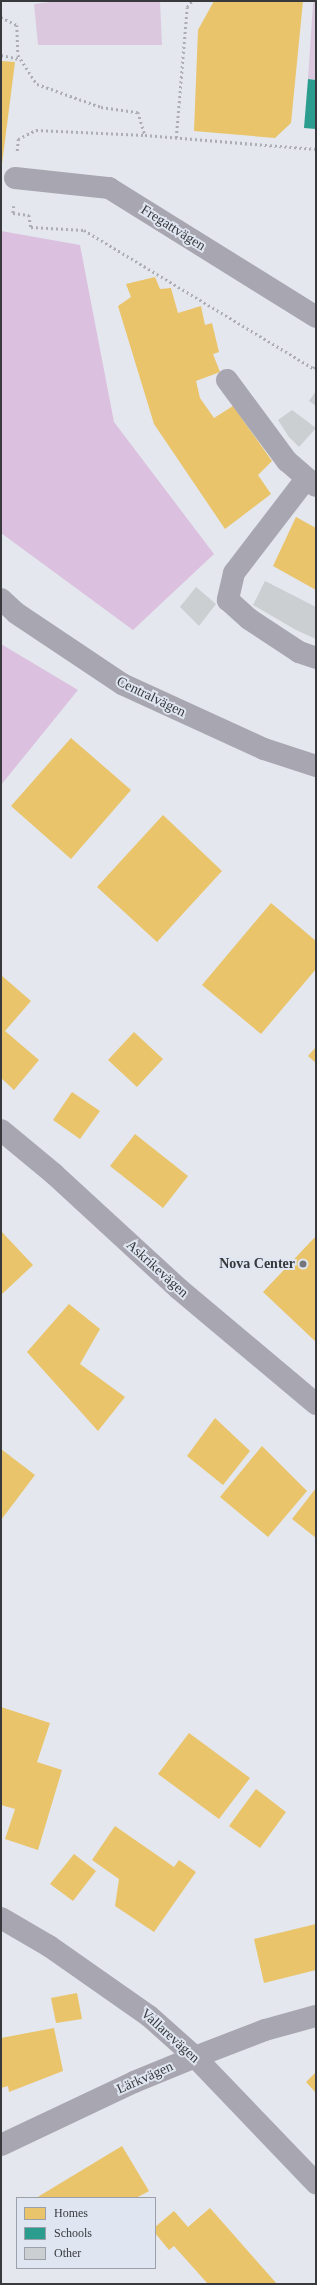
<!DOCTYPE html>
<html>
<head>
<meta charset="utf-8">
<style>
	body { margin:0 }
	#map { position:relative; width:317px; height:2285px; overflow:hidden; background:#e4e7ed; font-family:"Times New Roman",serif }
	div>[style] { position:absolute }
	[style*='--x'] { left:calc(var(--x)*1px); top:calc(var(--y)*1px); width:calc(var(--w)*1px); rotate:calc(var(--a)*1deg) }
	.green>* { inset:0; background:#dbc8df }
	.forest>* { inset:0; background:#dbc1df }
	.homes>* { inset:0; background:#e9c46a }
	.schools>* { inset:0; background:#2a9d8f }
	.building>* { inset:0; background:#cbcfd2 }
	.path>* { height:2.5px; margin-top:-1.25px; transform-origin:0; background:repeating-linear-gradient(90deg,#adaeb5 0 2px,transparent 0 5px) }
	.minor>* { height:22px; margin:-11px; padding:0 11px; transform-origin:11px; border-radius:11px; background:#a8a6b0 }
	.dots>* { width:11px; height:11px; translate:-50% -50%; box-sizing:border-box; border:2px solid #e0e6f1; border-radius:50% }
	span { translate:-50% -50%; white-space:nowrap; text-align:center; line-height:1.15; -webkit-text-stroke:4px #e0e6f1; paint-order:stroke }
	.street-label { font-size:14px; color:#37393d }
	.poi-label { font-size:14px; color:#37393d; font-weight:700 }
	.right { translate:-100% -50%; text-align:right }
	.frame { position:absolute; inset:0; border:2px solid #37393d; pointer-events:none }
	.legend { position:absolute; left:16px; top:2197px; width:140px; height:72px; box-sizing:border-box; background:#e0e6f1; border:1px solid #9ca1a9; margin:0; padding:5px 7px; list-style:none; font-size:12px; color:#37393d }
	.legend li { display:flex; align-items:center; gap:8px; height:20px }
	.legend b { width:20px; border:1px solid #9ca1a9 }
</style>
</head>
<body>
<div id="map">
	<div class="green">
		<div style="clip-path:polygon(58px 1px,160px 1px,162px 45px,38px 45px,34px 4px)"></div>
		<div style="clip-path:polygon(316px 1px,316px 80px,308px 79px,313px 3px)"></div>
	</div>
	<div class="forest">
		<div style="clip-path:polygon(1px 231px,80px 245px,114px 422px,214px 554px,133px 630px,1px 533px)"></div>
		<div style="clip-path:polygon(1px 644px,78px 690px,1px 785px)"></div>
	</div>
	<div class="homes">
		<div style="clip-path:polygon(214px 1px,303px 1px,291px 123px,275px 138px,194px 131px,198px 30px)"></div>
		<div style="clip-path:polygon(1px 61px,15px 62px,2px 164px,1px 163px)"></div>
		<div style="clip-path:polygon(155px 277px,160px 289px,171px 288px,178px 313px,201px 306px,205px 325px,212px 323px,219px 352px,213px 354px,220px 372px,196px 381px,200px 398px,214px 418px,233px 406px,272px 461px,258px 475px,271px 494px,225px 529px,154px 424px,118px 306px,131px 297px,126px 284px)"></div>
		<div style="clip-path:polygon(296px 517px,316px 528px,316px 590px,273px 566px)"></div>
		<div style="clip-path:polygon(71px 738px,131px 790px,71px 859px,11px 806px)"></div>
		<div style="clip-path:polygon(163px 815px,222px 871px,157px 942px,97px 887px)"></div>
		<div style="clip-path:polygon(271px 903px,316px 941px,316px 969px,261px 1034px,202px 985px)"></div>
		<div style="clip-path:polygon(1px 975px,31px 1001px,5px 1031px,39px 1060px,14px 1090px,1px 1078px)"></div>
		<div style="clip-path:polygon(134px 1032px,163px 1059px,137px 1087px,108px 1060px)"></div>
		<div style="clip-path:polygon(316px 1047px,316px 1063px,308px 1056px)"></div>
		<div style="clip-path:polygon(72px 1092px,100px 1111px,80px 1139px,53px 1120px)"></div>
		<div style="clip-path:polygon(135px 1134px,188px 1176px,163px 1208px,110px 1166px)"></div>
		<div style="clip-path:polygon(1px 1231px,33px 1265px,1px 1295px)"></div>
		<div style="clip-path:polygon(316px 1236px,316px 1342px,263px 1292px)"></div>
		<div style="clip-path:polygon(69px 1304px,100px 1329px,80px 1364px,125px 1397px,98px 1431px,27px 1352px)"></div>
		<div style="clip-path:polygon(215px 1418px,250px 1451px,223px 1485px,187px 1456px)"></div>
		<div style="clip-path:polygon(262px 1446px,307px 1491px,268px 1537px,220px 1497px)"></div>
		<div style="clip-path:polygon(1px 1449px,35px 1475px,1px 1520px)"></div>
		<div style="clip-path:polygon(316px 1488px,316px 1538px,292px 1519px)"></div>
		<div style="clip-path:polygon(1px 1707px,50px 1723px,37px 1762px,62px 1770px,38px 1850px,5px 1839px,15px 1809px,1px 1805px)"></div>
		<div style="clip-path:polygon(189px 1733px,250px 1778px,219px 1819px,158px 1774px)"></div>
		<div style="clip-path:polygon(256px 1789px,286px 1812px,260px 1848px,229px 1826px)"></div>
		<div style="clip-path:polygon(115px 1826px,174px 1867px,179px 1860px,196px 1872px,154px 1932px,115px 1906px,119px 1879px,92px 1860px)"></div>
		<div style="clip-path:polygon(74px 1854px,96px 1871px,73px 1901px,50px 1884px)"></div>
		<div style="clip-path:polygon(316px 1924px,316px 1970px,264px 1983px,254px 1939px)"></div>
		<div style="clip-path:polygon(77px 1993px,82px 2019px,56px 2023px,51px 1998px)"></div>
		<div style="clip-path:polygon(54px 2028px,63px 2071px,9px 2092px,8px 2086px,1px 2088px,1px 2038px)"></div>
		<div style="clip-path:polygon(316px 2072px,316px 2093px,306px 2082px)"></div>
		<div style="clip-path:polygon(122px 2146px,149px 2191px,136px 2198px,36px 2198px)"></div>
		<div style="clip-path:polygon(210px 2208px,277px 2284px,208px 2284px,174px 2246px,169px 2250px,155px 2233px,155px 2227px,174px 2211px,188px 2227px)"></div>
	</div>
	<div class="schools">
		<div style="clip-path:polygon(308px 79px,316px 80px,316px 129px,304px 128px)"></div>
	</div>
	<div class="building">
		<div style="clip-path:polygon(316px 391px,316px 406px,309px 401px)"></div>
		<div style="clip-path:polygon(292px 410px,316px 428px,299px 447px,289px 437px,278px 420px)"></div>
		<div style="clip-path:polygon(265px 581px,316px 607px,316px 639px,296px 630px,253px 605px)"></div>
		<div style="clip-path:polygon(196px 587px,216px 604px,199px 626px,180px 607px)"></div>
	</div>
	<div class="path">
		<div style="--x:1;--y:17;--w:18;--a:27"></div>
		<div style="--x:17;--y:25;--w:30;--a:88"></div>
		<div style="--x:18;--y:55;--w:35;--a:57"></div>
		<div style="--x:37;--y:84;--w:68;--a:19.8"></div>
		<div style="--x:101;--y:107;--w:37;--a:8"></div>
		<div style="--x:138;--y:112;--w:24;--a:73"></div>
		<div style="--x:145;--y:135;--w:172;--a:4.7"></div>
		<div style="--x:1;--y:55;--w:19;--a:12"></div>
		<div style="--x:176;--y:138;--w:131;--a:-85.2"></div>
		<div style="--x:187;--y:7;--w:8;--a:-50"></div>
		<div style="--x:17;--y:151;--w:12;--a:-85"></div>
		<div style="--x:18;--y:139;--w:20;--a:-27"></div>
		<div style="--x:36;--y:130;--w:109;--a:2.6"></div>
		<div style="--x:14;--y:206;--w:7;--a:98"></div>
		<div style="--x:13;--y:213;--w:16;--a:7"></div>
		<div style="--x:29;--y:215;--w:12;--a:81"></div>
		<div style="--x:31;--y:227;--w:53;--a:3.2"></div>
		<div style="--x:84;--y:230;--w:267;--a:31.1"></div>
		<div style="--x:313;--y:368;--w:4;--a:-34"></div>
	</div>
	<div class="minor">
		<div style="--x:15;--y:178;--w:95;--a:6.1"></div>
		<div style="--x:109;--y:188;--w:244;--a:31.9"></div>
		<div style="--x:227;--y:380;--w:101;--a:53.5"></div>
		<div style="--x:287;--y:461;--w:38;--a:41"></div>
		<div style="--x:306;--y:479;--w:118;--a:127.5"></div>
		<div style="--x:234;--y:573;--w:28;--a:103"></div>
		<div style="--x:228;--y:600;--w:28;--a:42"></div>
		<div style="--x:249;--y:619;--w:60;--a:33.4"></div>
		<div style="--x:299;--y:652;--w:18;--a:19"></div>
		<div style="--x:1;--y:599;--w:21;--a:43"></div>
		<div style="--x:16;--y:613;--w:128;--a:33.8"></div>
		<div style="--x:122;--y:684;--w:156;--a:24.6"></div>
		<div style="--x:264;--y:749;--w:55;--a:18.1"></div>
		<div style="--x:1;--y:1130;--w:69;--a:39.7"></div>
		<div style="--x:54;--y:1174;--w:170;--a:42.6"></div>
		<div style="--x:179;--y:1289;--w:179;--a:40"></div>
		<div style="--x:1;--y:1918;--w:56;--a:30.3"></div>
		<div style="--x:49;--y:1946;--w:122;--a:35"></div>
		<div style="--x:149;--y:2016;--w:62;--a:41.7"></div>
		<div style="--x:195;--y:2057;--w:175;--a:46.2"></div>
		<div style="--x:1;--y:2145;--w:147;--a:-25.3"></div>
		<div style="--x:134;--y:2082;--w:66;--a:-22.3"></div>
		<div style="--x:195;--y:2057;--w:75;--a:-21.1"></div>
		<div style="--x:265;--y:2030;--w:53;--a:-15.4"></div>
	</div>
	<div class="dots">
		<div style="left:303px;top:1264px;background:#74767b"></div>
	</div>
	<div class="street-label">
		<span style="left:173px;top:228px;rotate:32deg">Fregattvägen</span>
		<span style="left:151px;top:697px;rotate:26deg">Centralvägen</span>
		<span style="left:157px;top:1269px;rotate:42deg">Askrikevägen</span>
		<span style="left:170px;top:2036px;rotate:42deg">Vallarevägen</span>
		<span style="left:145px;top:2078px;rotate:-24deg">Lärkvägen</span>
	</div>
	<div class="poi-label">
		<span class="right" style="left:295px;top:1264px">Nova Center</span>
	</div>
	<div class="frame"></div>
	<ul class="legend">
	<li><b style="height:11px;background:#e9c46a"></b>Homes</li>
	<li><b style="height:11px;background:#2a9d8f"></b>Schools</li>
	<li><b style="height:11px;background:#cbcfd2"></b>Other</li>
	</ul>
</div>
</body>
</html>
